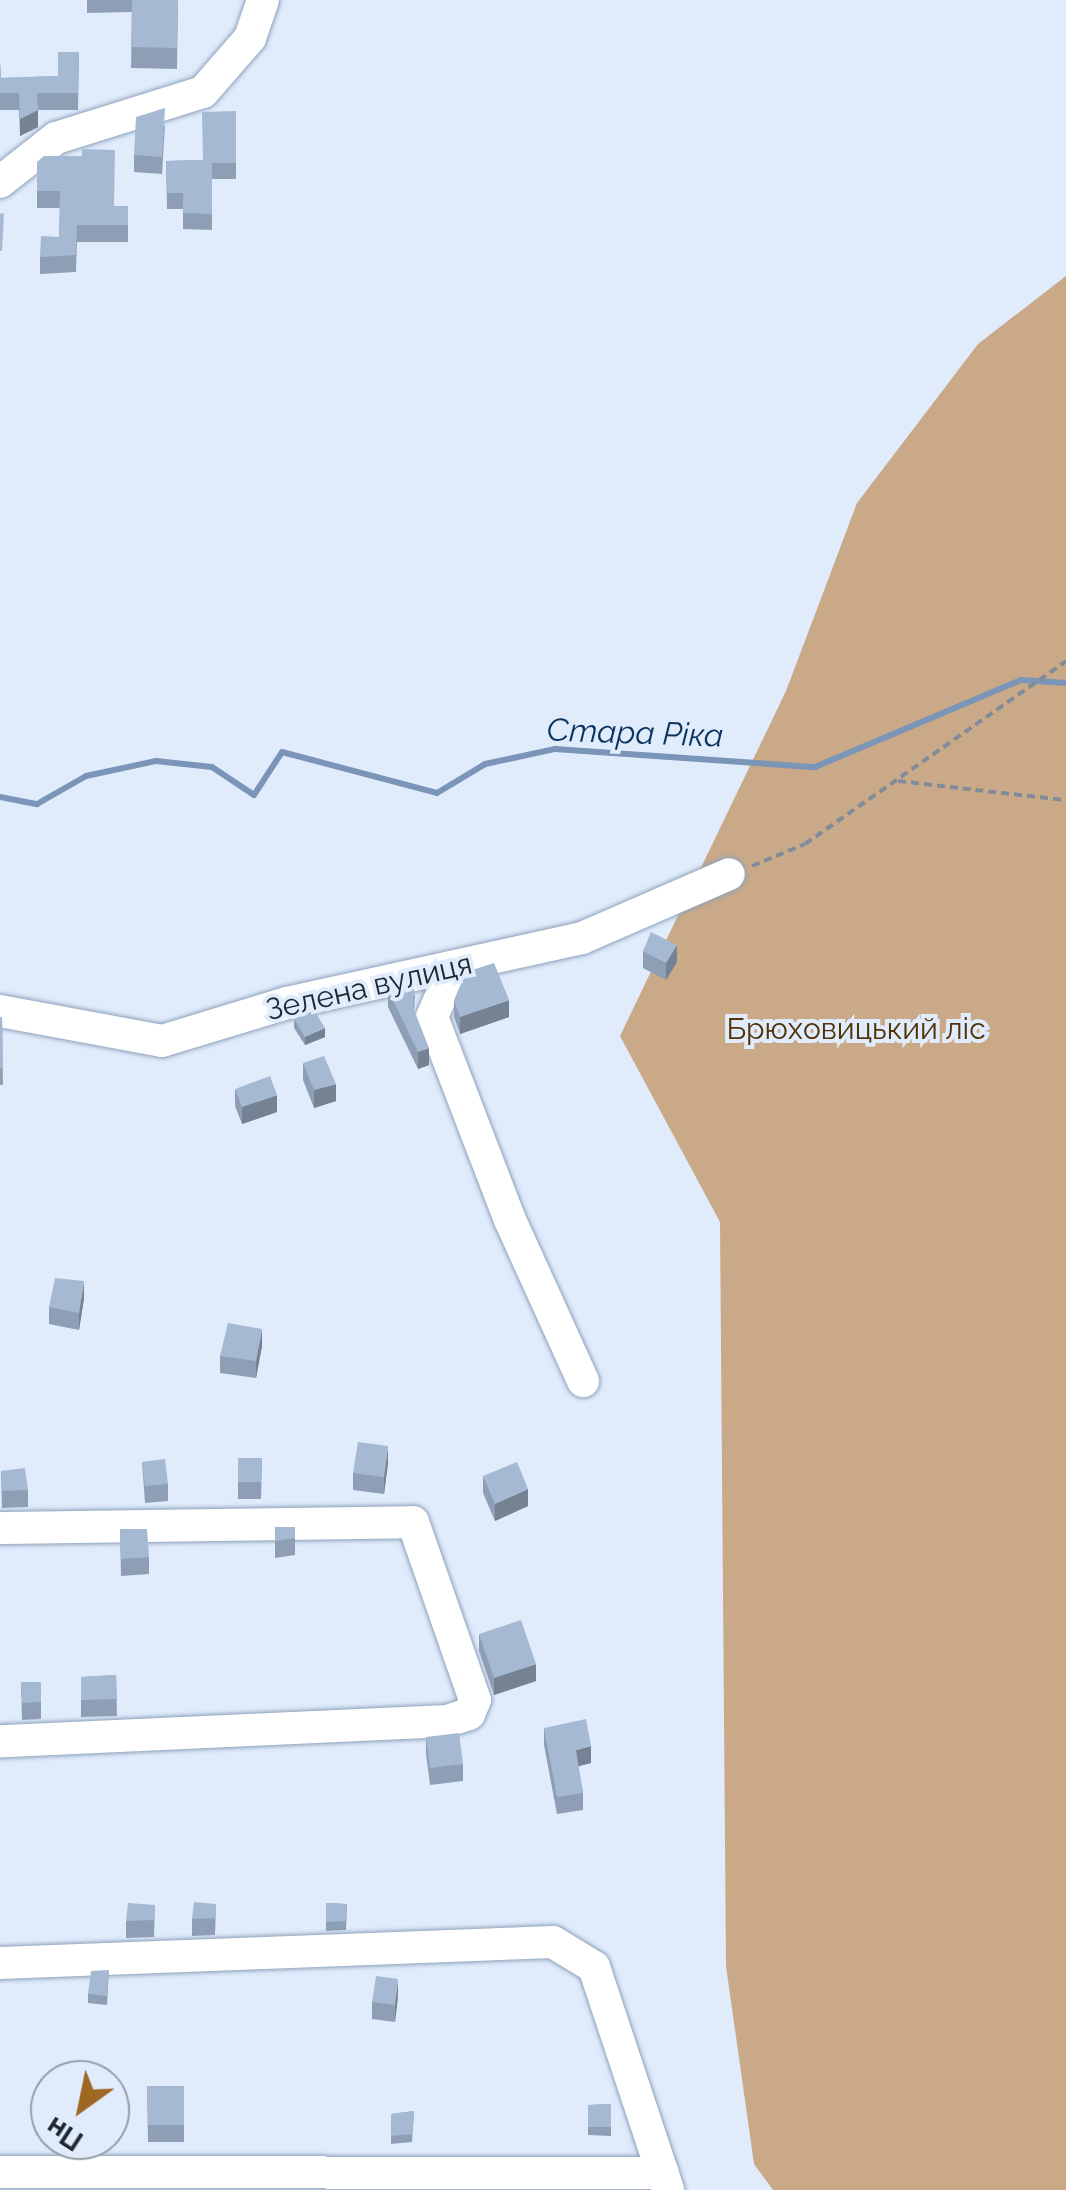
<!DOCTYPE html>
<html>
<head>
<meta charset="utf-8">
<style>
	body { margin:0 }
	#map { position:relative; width:1066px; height:2190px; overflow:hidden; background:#e0ecfc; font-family:Raleway,sans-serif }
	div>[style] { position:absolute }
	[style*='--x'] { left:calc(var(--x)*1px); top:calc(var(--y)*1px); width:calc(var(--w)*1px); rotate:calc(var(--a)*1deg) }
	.forest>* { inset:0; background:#c9a987 }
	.stream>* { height:6px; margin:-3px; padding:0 3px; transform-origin:3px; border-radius:3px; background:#7a95b7 }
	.path>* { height:4px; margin-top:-2px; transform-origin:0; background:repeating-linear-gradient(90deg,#828c98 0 8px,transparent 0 13px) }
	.roads { filter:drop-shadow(0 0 2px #8ea2ba) drop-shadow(0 0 2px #8ea2ba) }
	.minor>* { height:32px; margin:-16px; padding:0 16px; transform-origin:16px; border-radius:16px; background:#fff }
	.wall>* { inset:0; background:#8e9fb5 }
	.shaded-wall>* { inset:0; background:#748293 }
	.building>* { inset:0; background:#a5b9d2 }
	span { translate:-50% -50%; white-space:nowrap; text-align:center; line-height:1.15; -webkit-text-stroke:8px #e0ecfc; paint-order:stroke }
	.street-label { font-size:30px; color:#202831 }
	.park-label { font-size:30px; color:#523207 }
	.water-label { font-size:32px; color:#0b335f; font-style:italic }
	.north { position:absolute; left:30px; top:2060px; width:100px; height:100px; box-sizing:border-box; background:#e0ecfc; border:2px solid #939eab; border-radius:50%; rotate:213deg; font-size:28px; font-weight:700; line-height:40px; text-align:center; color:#202831 }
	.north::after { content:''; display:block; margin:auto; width:35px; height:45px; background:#9e6722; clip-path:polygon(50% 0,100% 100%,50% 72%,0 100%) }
</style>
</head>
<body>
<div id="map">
	<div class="forest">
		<div style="clip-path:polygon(1066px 276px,1066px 2190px,773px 2190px,754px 2164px,726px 1966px,720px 1222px,620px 1036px,786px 691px,857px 503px,978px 344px)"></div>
	</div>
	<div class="stream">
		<div style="--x:0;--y:797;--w:38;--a:11"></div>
		<div style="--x:37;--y:804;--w:56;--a:-29.7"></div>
		<div style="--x:86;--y:776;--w:72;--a:-12.1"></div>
		<div style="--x:156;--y:761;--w:56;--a:6.1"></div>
		<div style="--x:212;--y:767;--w:50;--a:33.7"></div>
		<div style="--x:254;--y:795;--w:51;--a:-56.9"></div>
		<div style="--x:282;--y:752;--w:160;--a:14.8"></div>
		<div style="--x:437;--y:793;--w:56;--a:-31.1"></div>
		<div style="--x:485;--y:764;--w:72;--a:-12.1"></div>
		<div style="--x:555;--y:749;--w:261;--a:4"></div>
		<div style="--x:815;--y:767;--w:224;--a:-22.9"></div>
		<div style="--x:1021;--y:680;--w:45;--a:3.8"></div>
	</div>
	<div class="path">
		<div style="--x:898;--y:781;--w:169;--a:6.5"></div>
		<div style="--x:752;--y:866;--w:57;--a:-22.5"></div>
		<div style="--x:805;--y:844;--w:319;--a:-35"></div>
	</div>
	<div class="roads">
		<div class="minor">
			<div style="--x:0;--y:182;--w:71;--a:-38.2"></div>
			<div style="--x:56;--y:138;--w:154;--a:-17.4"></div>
			<div style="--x:203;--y:92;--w:72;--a:-49"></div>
			<div style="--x:250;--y:38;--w:40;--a:-71.1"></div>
			<div style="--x:453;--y:968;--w:53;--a:113.2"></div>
			<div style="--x:432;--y:1017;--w:217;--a:69"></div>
			<div style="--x:510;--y:1220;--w:177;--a:65.6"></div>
			<div style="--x:0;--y:1011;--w:165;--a:10.5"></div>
			<div style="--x:162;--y:1041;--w:131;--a:-16.9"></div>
			<div style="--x:287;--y:1003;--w:302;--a:-12.4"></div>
			<div style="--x:582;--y:938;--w:160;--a:-23.5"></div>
			<div style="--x:0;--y:1528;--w:413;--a:-0.8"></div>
			<div style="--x:413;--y:1522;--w:188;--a:70.8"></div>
			<div style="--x:475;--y:1700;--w:15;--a:113"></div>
			<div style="--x:469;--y:1714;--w:22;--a:162"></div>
			<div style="--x:448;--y:1721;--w:448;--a:177.4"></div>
			<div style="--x:0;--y:1963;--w:553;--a:-2.17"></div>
			<div style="--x:553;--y:1942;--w:48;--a:31.4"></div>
			<div style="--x:594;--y:1967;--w:235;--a:71.6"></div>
			<div style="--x:0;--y:2172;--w:663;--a:0.09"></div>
		</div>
	</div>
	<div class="wall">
		<div style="clip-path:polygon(87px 0,178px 0,177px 69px,131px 68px,132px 12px,87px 13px)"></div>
		<div style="clip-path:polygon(79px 52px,78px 110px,38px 110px,38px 127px,20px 136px,19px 110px,0 110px,0 61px,1px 78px,58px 76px)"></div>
		<div style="clip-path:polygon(236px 111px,236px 179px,212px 179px,212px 230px,183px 229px,183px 209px,167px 209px,166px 161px,203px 160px)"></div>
		<div style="clip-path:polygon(165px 125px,162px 174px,134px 172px,134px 155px)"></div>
		<div style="clip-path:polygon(37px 162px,114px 206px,128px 206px,128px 242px,77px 242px,76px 272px,40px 274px,40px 257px,59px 237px,60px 208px,37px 208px)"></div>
		<div style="clip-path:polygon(643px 951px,677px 962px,666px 980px,643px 968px)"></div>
		<div style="clip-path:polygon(388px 990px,415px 995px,414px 1010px,429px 1065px,418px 1069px,388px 1007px)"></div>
		<div style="clip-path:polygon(454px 1000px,509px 1017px,460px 1034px,454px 1017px)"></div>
		<div style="clip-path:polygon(0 1017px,2px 1017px,3px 1085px,0 1085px)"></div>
		<div style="clip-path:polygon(294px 1019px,325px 1037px,305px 1045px,294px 1028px)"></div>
		<div style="clip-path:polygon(303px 1063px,336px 1101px,314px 1108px,303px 1080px)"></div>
		<div style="clip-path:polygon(235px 1089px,277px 1112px,242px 1124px,235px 1106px)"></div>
		<div style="clip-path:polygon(84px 1298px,79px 1330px,49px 1324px,49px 1307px)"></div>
		<div style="clip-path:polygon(262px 1346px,256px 1378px,220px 1373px,220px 1356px)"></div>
		<div style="clip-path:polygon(238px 1458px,262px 1458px,261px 1499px,238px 1499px)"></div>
		<div style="clip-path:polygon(142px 1462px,168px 1484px,168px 1501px,145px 1503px)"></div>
		<div style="clip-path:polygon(388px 1463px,384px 1494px,353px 1490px,353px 1473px)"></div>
		<div style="clip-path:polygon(1px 1471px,28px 1490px,28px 1507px,2px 1508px)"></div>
		<div style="clip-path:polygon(483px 1476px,528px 1506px,495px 1521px,483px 1493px)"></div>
		<div style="clip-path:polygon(275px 1527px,295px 1527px,295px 1555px,275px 1558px)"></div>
		<div style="clip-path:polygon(120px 1529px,149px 1557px,149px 1574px,121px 1576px)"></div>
		<div style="clip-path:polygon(479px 1634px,536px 1681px,494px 1695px,479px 1651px)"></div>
		<div style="clip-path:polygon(116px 1675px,117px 1716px,81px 1717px,81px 1677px)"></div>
		<div style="clip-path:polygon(21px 1682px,41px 1682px,41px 1719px,22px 1720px)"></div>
		<div style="clip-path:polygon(544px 1728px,591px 1763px,578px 1766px,583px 1793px,583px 1810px,557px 1814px,544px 1745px)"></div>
		<div style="clip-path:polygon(426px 1737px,463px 1764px,463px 1781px,430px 1785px,426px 1754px)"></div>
		<div style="clip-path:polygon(326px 1903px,347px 1904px,346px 1930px,326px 1931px)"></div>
		<div style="clip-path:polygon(216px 1904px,215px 1935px,192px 1936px,192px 1919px)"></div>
		<div style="clip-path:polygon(155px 1905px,154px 1937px,126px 1938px,126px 1921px)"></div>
		<div style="clip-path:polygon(109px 1970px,107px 2005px,88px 2003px,88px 1994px)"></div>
		<div style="clip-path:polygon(398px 1996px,395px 2022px,372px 2019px,372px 2002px)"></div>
		<div style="clip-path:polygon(147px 2086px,184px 2086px,184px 2142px,148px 2142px)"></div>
		<div style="clip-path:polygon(611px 2104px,611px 2136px,588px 2135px,588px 2105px)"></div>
		<div style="clip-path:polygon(414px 2111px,412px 2142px,391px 2144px,391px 2114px)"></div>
	</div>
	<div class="shaded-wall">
		<div style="clip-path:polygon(38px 110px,38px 127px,20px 136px,20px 119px)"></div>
		<div style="clip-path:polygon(677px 945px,677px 962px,666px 980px,666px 963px)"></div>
		<div style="clip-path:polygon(509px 1000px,509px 1017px,460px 1034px,460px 1017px)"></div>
		<div style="clip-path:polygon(325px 1028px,325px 1037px,305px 1045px,305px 1037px)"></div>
		<div style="clip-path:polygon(429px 1048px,429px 1065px,418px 1069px,418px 1052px)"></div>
		<div style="clip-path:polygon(336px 1084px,336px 1101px,314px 1108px,314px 1090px)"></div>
		<div style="clip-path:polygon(277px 1095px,277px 1112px,242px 1124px,242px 1107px)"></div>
		<div style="clip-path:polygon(84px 1281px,84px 1298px,79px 1330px,79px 1313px)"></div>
		<div style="clip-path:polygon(262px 1329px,262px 1346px,256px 1378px,256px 1361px)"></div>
		<div style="clip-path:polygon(388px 1446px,388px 1463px,384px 1494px,384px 1477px)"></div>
		<div style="clip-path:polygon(528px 1489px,528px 1506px,495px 1521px,495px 1504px)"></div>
		<div style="clip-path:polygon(536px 1664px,536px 1681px,494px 1695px,494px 1678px)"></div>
		<div style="clip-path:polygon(591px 1746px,591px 1763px,576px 1767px,576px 1750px)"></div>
		<div style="clip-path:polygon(398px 1979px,398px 1996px,395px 2022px,395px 2005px)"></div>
	</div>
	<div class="building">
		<div style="clip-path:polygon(132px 0,178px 0,177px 48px,131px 47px)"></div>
		<div style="clip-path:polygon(58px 52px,79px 52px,78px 93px,37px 93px,38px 110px,20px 119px,19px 93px,0 93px,0 61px,1px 78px,58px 76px)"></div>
		<div style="clip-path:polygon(165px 108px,162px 157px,134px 155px,136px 117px)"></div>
		<div style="clip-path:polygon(236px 111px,236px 163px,212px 163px,212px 214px,183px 213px,183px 193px,167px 193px,166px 161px,203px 160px,202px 112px)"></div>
		<div style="clip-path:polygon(82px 149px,115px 150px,114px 206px,128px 206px,128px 225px,77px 225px,76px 255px,40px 257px,41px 236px,59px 237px,60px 191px,37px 191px,37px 162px,44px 156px,82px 156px)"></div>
		<div style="clip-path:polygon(4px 213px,2px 251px,0 251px,0 214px)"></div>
		<div style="clip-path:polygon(651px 932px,677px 945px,666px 963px,643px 951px)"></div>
		<div style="clip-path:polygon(494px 963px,509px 1000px,460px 1017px,454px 1000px,466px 972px)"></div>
		<div style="clip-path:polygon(415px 978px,413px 1007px,429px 1048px,418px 1052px,388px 990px)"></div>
		<div style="clip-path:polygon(314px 1010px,325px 1028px,305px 1037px,294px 1019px)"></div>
		<div style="clip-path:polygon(0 1017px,2px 1017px,3px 1068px,0 1068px)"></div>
		<div style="clip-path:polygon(324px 1056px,336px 1084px,314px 1090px,303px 1063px)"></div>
		<div style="clip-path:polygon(270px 1076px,277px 1095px,242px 1107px,235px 1089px)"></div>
		<div style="clip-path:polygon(55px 1278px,84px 1281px,79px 1313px,49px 1307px)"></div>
		<div style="clip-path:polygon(228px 1323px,262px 1329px,256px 1361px,220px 1356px)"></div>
		<div style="clip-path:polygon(358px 1442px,388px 1446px,384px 1477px,353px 1473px)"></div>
		<div style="clip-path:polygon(238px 1458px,262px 1458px,261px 1482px,238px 1482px)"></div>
		<div style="clip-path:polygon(165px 1459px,168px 1484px,145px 1486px,142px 1462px)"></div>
		<div style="clip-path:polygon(517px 1462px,528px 1489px,495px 1504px,483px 1476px)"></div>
		<div style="clip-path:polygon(25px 1468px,28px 1490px,2px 1491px,1px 1471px)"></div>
		<div style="clip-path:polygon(275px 1527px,295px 1527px,295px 1538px,275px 1541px)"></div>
		<div style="clip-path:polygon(120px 1529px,147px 1529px,149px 1557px,121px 1559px)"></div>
		<div style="clip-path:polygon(521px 1620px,536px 1664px,494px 1678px,479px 1634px)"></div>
		<div style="clip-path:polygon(116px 1675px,117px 1699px,81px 1700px,81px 1677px)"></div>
		<div style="clip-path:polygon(21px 1682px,41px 1682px,41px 1702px,22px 1703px)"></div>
		<div style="clip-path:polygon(586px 1719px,591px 1746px,576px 1750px,583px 1793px,557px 1797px,544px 1728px)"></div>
		<div style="clip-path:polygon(459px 1733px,463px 1764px,430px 1768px,426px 1737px)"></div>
		<div style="clip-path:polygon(194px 1902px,216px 1904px,215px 1918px,192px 1919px)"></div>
		<div style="clip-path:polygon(128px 1903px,155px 1905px,154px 1920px,126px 1921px)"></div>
		<div style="clip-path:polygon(326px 1903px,347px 1904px,346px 1921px,326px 1922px)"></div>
		<div style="clip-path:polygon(109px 1970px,107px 1996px,88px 1994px,91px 1971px)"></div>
		<div style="clip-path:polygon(376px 1976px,398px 1979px,395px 2005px,372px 2002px)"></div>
		<div style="clip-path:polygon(147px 2086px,184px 2086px,184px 2125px,148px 2125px)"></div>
		<div style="clip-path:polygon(611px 2104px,611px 2127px,588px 2127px,588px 2105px)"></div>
		<div style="clip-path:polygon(414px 2111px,412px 2134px,391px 2136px,391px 2114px)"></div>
	</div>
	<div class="street-label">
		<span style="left:369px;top:987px;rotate:-13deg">Зелена вулиця</span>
	</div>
	<div class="park-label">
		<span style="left:856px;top:1029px">Брюховицький ліс</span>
	</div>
	<div class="water-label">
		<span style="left:635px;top:733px;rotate:2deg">Стара Ріка</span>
	</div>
	<div class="north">Пн</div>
</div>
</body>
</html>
